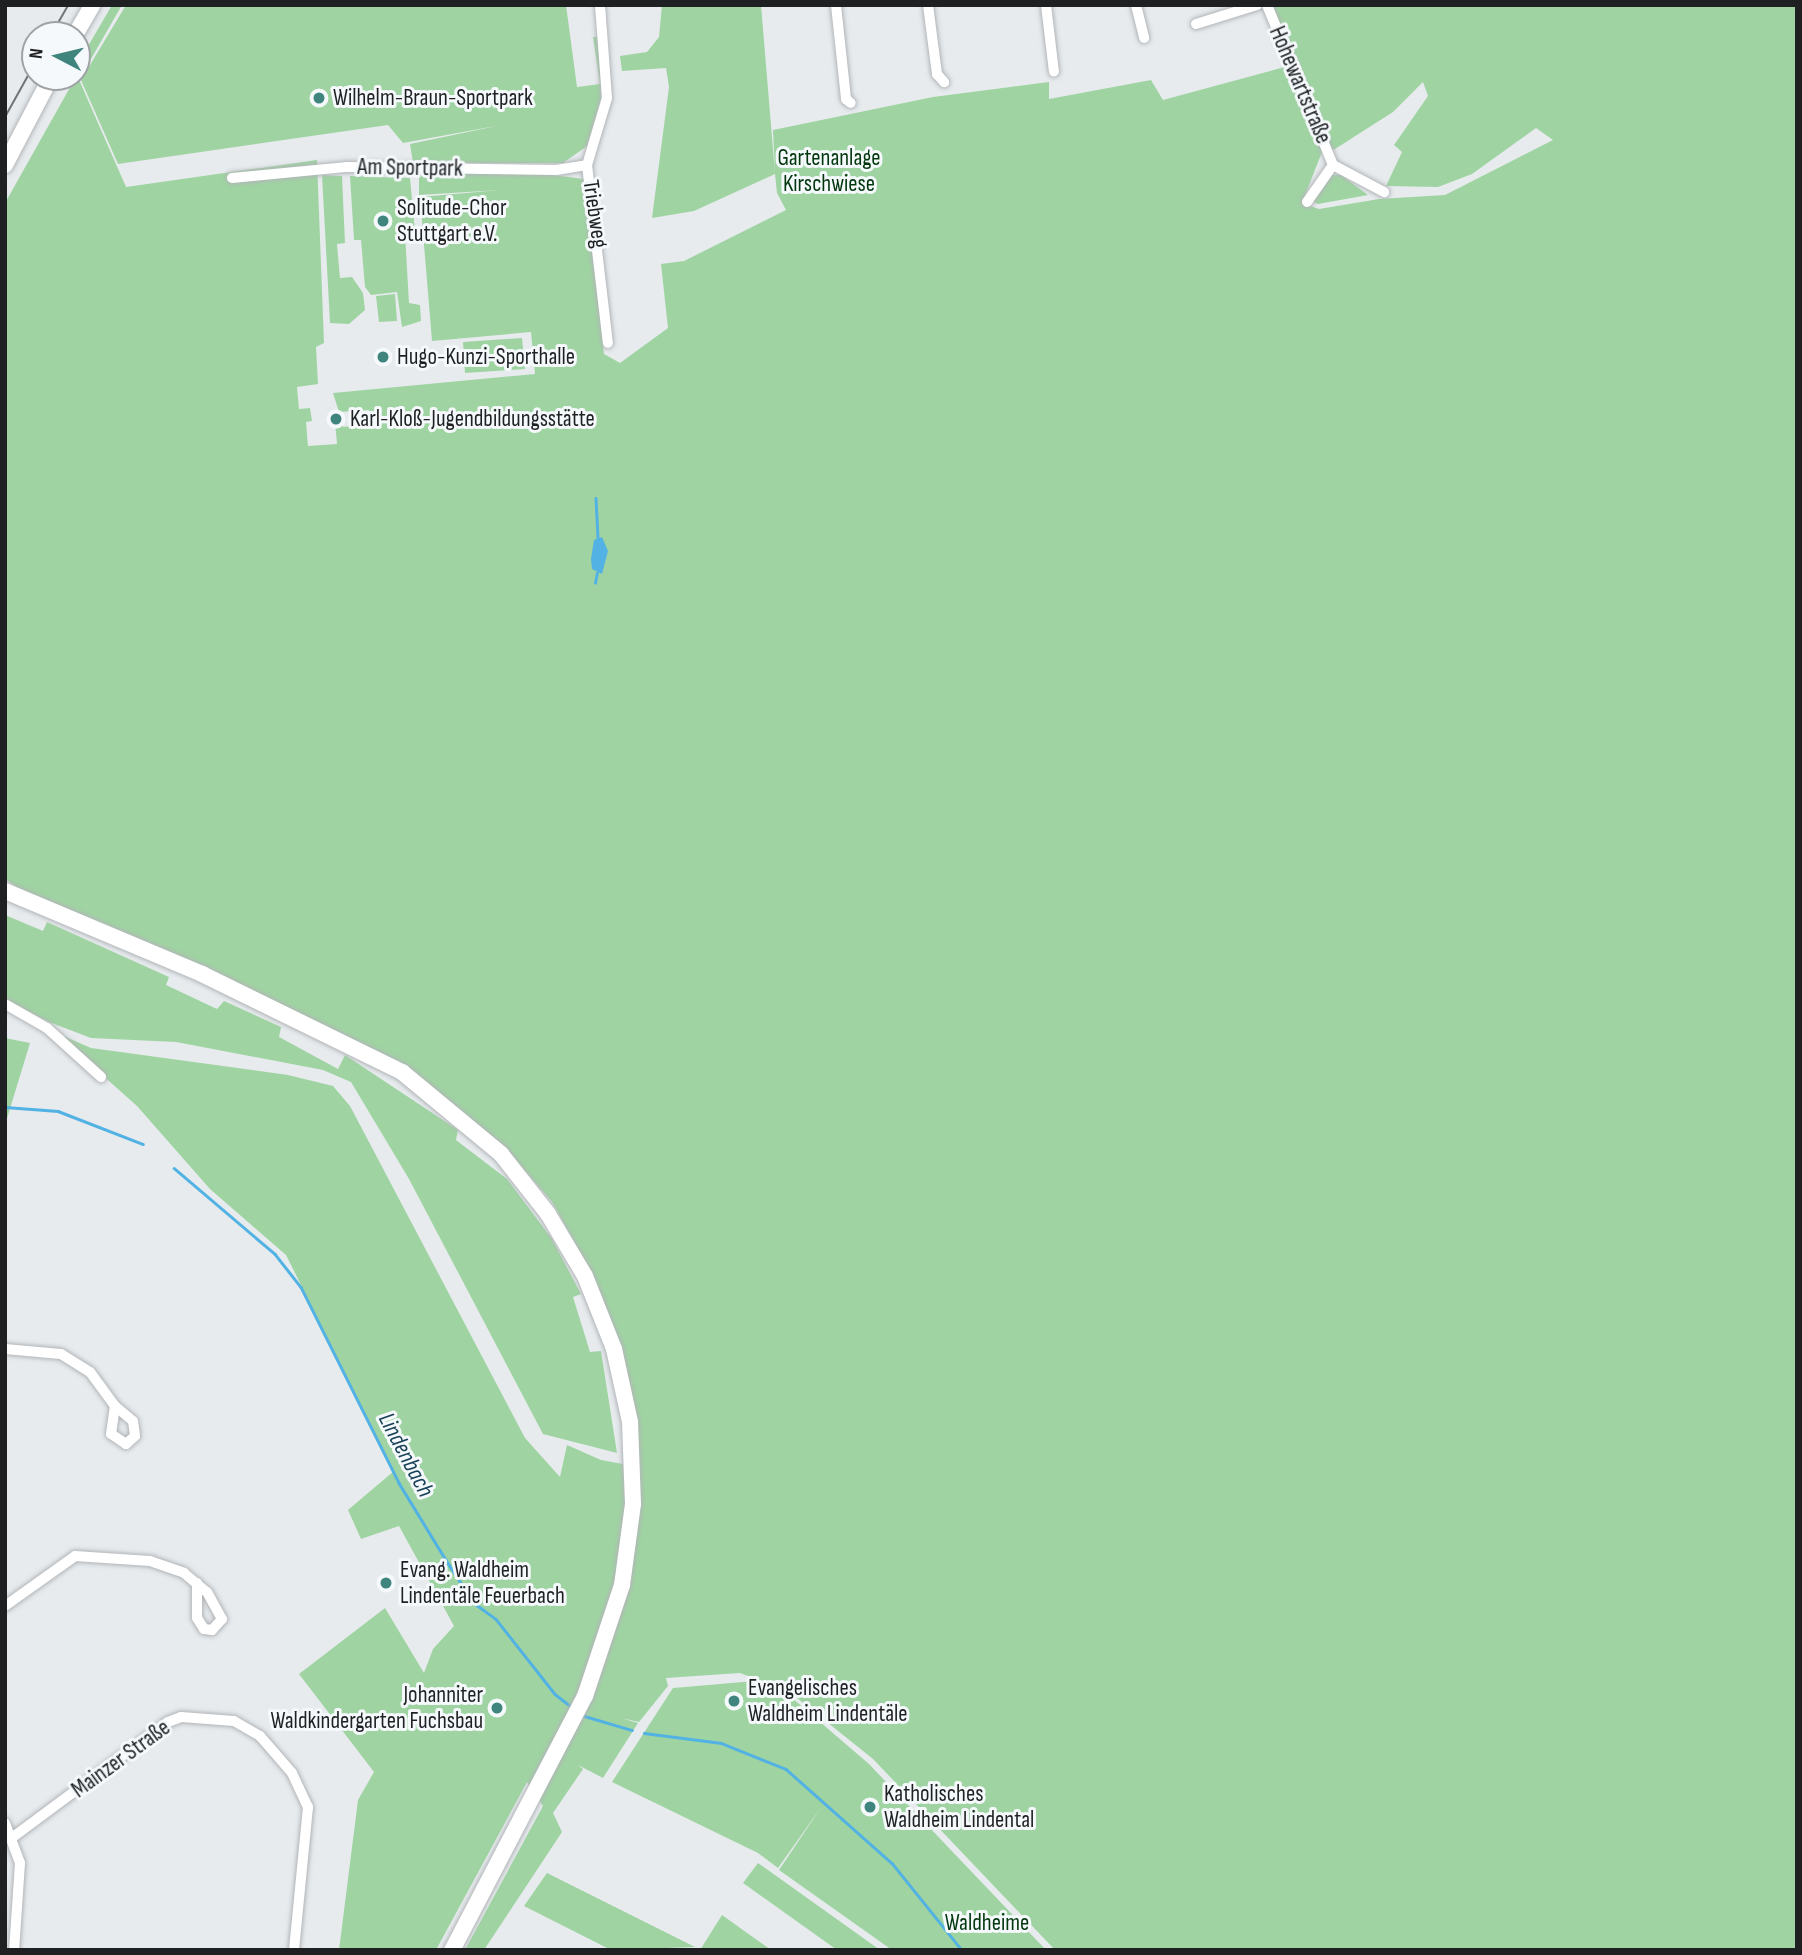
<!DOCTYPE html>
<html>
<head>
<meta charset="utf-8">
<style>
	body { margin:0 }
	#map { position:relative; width:1802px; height:1955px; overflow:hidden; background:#e7ebee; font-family:"Sofia Sans Condensed",sans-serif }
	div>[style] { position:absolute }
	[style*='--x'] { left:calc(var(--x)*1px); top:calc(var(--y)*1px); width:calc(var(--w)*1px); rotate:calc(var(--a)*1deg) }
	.green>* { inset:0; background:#9fd4a2 }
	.water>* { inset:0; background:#51b2e3 }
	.stream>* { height:2.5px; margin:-1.25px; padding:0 1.25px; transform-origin:1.25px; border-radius:1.25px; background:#51b2e3 }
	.roads { filter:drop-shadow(0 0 2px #b2b5b8) drop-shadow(0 0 2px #b2b5b8) }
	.street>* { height:10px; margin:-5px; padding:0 5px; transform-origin:5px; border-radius:5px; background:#fff }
	.primary>* { height:16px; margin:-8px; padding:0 8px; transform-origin:8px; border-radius:8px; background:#fff }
	.tram>* { height:2px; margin:-1px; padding:0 1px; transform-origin:1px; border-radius:1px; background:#717376 }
	.dots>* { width:19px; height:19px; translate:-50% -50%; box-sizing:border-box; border:4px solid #f5f9fc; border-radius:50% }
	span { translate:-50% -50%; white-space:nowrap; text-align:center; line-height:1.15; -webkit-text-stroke:6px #f5f9fc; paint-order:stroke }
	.street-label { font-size:23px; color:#1f2022 }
	.poi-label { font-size:23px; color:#1f2022 }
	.left { translate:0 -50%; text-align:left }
	.right { translate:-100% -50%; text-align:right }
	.park-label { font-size:23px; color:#02370e }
	.water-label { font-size:24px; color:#1a4358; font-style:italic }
	.frame { position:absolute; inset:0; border:7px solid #1f2022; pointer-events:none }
	.north { position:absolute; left:21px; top:21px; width:70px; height:70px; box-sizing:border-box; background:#f5f9fc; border:2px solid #9fa2a5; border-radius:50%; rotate:277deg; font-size:19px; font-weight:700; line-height:28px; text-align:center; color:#1f2022 }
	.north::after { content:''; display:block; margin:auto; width:24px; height:32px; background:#3f857d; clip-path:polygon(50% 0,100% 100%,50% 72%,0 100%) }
</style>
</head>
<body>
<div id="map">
	<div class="green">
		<div style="clip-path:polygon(112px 5px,122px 5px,80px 78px,77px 65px)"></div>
		<div style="clip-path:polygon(126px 5px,566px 5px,577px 87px,600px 84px,593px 37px,600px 37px,601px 99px,587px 146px,563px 163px,413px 163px,410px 144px,501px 125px,403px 143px,388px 125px,118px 164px,81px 80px)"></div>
		<div style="clip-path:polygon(evenodd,662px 5px,761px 5px,775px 173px,773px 130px,933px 97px,1049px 82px,1049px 99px,1151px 80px,1163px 100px,1292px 65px,1270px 5px,1797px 5px,1797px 1950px,1055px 1950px,873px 1759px,787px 1690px,740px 1673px,666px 1678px,668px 1686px,639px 1722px,621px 1718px,638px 1723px,603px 1778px,578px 1765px,583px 1769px,553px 1813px,562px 1832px,484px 1950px,465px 1950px,543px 1806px,527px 1782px,436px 1950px,339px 1950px,358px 1800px,374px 1772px,299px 1674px,385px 1608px,424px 1673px,433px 1649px,454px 1626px,399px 1526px,361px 1539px,348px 1510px,394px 1471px,286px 1255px,210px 1189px,137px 1106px,54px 1032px,91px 1048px,288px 1075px,333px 1086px,350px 1106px,525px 1438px,560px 1477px,567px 1445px,601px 1460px,623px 1464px,626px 1521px,614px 1592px,581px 1689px,589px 1706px,587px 1698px,624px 1601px,635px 1529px,638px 1468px,631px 1402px,614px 1332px,587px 1264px,552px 1202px,509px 1152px,450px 1102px,399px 1066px,327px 1028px,28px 895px,5px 879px,5px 203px,77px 75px,126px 187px,317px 160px,324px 343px,316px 347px,318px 384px,297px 387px,299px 409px,310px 408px,312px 421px,306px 422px,308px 446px,337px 444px,335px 422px,342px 421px,343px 427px,370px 424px,369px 410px,339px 412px,333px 393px,535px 374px,531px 332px,432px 341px,420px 197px,500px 190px,419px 195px,419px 175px,520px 171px,584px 179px,604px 354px,620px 363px,668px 328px,661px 264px,684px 261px,786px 210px,777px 193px,775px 174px,694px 211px,652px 218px,669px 87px,666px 68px,622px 71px,620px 56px,647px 52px,659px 37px,662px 5px,1423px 82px,1428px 96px,1394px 145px,1402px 152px,1386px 186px,1438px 187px,1472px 174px,1536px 128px,1553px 140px,1445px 195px,1379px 199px,1319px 209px,1302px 203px,1322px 152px,1335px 149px,1393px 112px,1423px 82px)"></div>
		<div style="clip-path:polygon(322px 175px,342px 176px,345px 243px,337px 244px,340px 278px,352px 277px,363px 293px,365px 310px,349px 324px,330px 323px)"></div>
		<div style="clip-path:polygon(1332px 175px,1341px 175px,1368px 195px,1318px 204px,1312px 201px)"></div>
		<div style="clip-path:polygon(350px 176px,410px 178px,415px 232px,405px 234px,409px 303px,420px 305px,421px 321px,402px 327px,397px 292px,371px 295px,365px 287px,361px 240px,354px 240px)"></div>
		<div style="clip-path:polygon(395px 294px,397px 321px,379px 322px,376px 296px)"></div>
		<div style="clip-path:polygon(522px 338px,525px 369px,465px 373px,463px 342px)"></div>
		<div style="clip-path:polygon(5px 915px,43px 931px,47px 922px,169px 977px,166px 985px,217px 1009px,224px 1001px,281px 1027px,279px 1037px,338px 1069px,345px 1055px,458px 1130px,456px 1140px,507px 1179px,552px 1239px,581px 1294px,573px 1297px,590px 1352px,601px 1351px,617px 1453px,543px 1434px,409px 1179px,351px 1082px,323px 1070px,176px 1042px,91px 1038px,49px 1022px,5px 999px)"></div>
		<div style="clip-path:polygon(5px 1038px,30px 1043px,5px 1125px)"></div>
		<div style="clip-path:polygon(755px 1681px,784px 1691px,869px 1764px,1046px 1950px,892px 1950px,779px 1870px,822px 1806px,778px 1868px,758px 1853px,612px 1782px,673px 1688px)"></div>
		<div style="clip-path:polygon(758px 1863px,880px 1950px,837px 1950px,743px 1883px)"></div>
		<div style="clip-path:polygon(547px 1873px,695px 1947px,611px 1950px,524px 1906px)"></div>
		<div style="clip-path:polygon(722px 1915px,771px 1950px,700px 1950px)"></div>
	</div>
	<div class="water">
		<div style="clip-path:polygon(602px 537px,608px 551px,602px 574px,592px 569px,591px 559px,594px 540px)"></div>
	</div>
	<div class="stream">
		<div style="--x:596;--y:498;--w:40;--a:87.1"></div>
		<div style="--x:595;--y:583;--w:10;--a:-79"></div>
		<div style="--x:5;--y:1107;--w:53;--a:4.3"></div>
		<div style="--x:58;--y:1111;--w:91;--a:21.2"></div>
		<div style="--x:174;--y:1168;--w:133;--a:40.4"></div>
		<div style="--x:275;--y:1254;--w:42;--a:51.8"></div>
		<div style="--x:301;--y:1287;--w:219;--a:63.4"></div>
		<div style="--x:399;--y:1483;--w:90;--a:58.6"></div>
		<div style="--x:446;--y:1560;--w:51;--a:56.9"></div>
		<div style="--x:474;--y:1603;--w:27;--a:36"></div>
		<div style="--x:496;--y:1619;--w:95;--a:51.8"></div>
		<div style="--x:555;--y:1694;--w:24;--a:38"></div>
		<div style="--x:581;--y:1715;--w:53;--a:16.4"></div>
		<div style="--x:644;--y:1733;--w:78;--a:7.4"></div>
		<div style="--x:721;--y:1743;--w:70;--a:21.8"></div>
		<div style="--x:786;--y:1769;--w:142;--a:41.6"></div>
		<div style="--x:892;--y:1863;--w:112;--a:51.2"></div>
	</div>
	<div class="roads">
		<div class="street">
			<div style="--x:600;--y:5;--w:93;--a:85.7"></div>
			<div style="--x:607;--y:98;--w:70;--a:106.6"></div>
			<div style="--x:587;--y:165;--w:179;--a:83.3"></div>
			<div style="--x:836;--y:5;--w:95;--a:83.9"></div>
			<div style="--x:846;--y:99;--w:6;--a:39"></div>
			<div style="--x:928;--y:5;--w:70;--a:82.6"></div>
			<div style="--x:937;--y:74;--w:11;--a:49"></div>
			<div style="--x:1046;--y:5;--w:67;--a:83.2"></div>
			<div style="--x:1136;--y:5;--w:34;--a:76"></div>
			<div style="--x:1267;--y:5;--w:173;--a:67.6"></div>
			<div style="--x:1196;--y:24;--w:64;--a:-17.3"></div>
			<div style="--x:1333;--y:165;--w:58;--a:27.9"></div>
			<div style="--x:232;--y:178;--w:116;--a:-5.5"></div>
			<div style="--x:347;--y:167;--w:209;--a:0.8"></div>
			<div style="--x:556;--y:170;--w:31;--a:-9"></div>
			<div style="--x:1307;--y:202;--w:45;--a:-54.9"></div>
			<div style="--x:5;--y:1004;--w:48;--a:29.7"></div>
			<div style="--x:47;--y:1028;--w:73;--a:42.2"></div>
			<div style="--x:5;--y:1349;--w:56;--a:5.1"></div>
			<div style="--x:61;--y:1354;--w:34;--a:32"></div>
			<div style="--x:90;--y:1372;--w:42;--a:53.7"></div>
			<div style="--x:115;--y:1406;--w:23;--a:40"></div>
			<div style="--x:133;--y:1421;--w:15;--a:82"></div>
			<div style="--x:135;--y:1436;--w:12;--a:138"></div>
			<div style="--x:126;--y:1444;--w:18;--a:-146"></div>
			<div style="--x:111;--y:1434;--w:28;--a:-82"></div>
			<div style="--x:5;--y:1606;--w:86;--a:-35.5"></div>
			<div style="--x:75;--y:1556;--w:75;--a:3.8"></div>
			<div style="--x:150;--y:1561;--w:36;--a:19"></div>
			<div style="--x:184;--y:1573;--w:30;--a:40"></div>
			<div style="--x:207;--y:1592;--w:31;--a:61"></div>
			<div style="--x:222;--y:1619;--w:15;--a:132"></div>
			<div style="--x:212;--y:1630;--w:8;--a:-173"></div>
			<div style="--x:204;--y:1629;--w:13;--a:-122"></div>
			<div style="--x:197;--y:1618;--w:35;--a:-90"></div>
			<div style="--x:5;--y:1823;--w:43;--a:69.4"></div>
			<div style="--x:20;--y:1863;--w:87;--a:93.9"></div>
			<div style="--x:13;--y:1837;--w:193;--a:-36.6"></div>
			<div style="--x:168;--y:1722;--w:14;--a:-21"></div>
			<div style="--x:181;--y:1717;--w:53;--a:4.3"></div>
			<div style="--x:234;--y:1721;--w:30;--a:30"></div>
			<div style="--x:260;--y:1736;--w:49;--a:49.1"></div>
			<div style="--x:292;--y:1773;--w:38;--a:65"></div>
			<div style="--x:308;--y:1807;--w:144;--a:95.6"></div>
		</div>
		<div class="primary">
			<div style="--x:75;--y:35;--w:34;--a:-60"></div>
			<div style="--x:5;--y:165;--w:99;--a:-62.4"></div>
			<div style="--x:5;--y:891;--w:214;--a:22.8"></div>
			<div style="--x:202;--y:974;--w:223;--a:26.1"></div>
			<div style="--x:402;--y:1072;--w:129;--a:39.6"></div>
			<div style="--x:501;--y:1154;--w:76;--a:51.9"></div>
			<div style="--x:548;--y:1214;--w:72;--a:59.2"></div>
			<div style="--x:585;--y:1276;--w:79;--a:68.3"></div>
			<div style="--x:614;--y:1349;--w:75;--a:77.6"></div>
			<div style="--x:630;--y:1422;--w:82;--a:87.9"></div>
			<div style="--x:633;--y:1504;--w:82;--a:97.7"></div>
			<div style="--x:622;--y:1585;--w:117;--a:108.4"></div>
			<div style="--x:585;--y:1696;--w:287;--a:117.6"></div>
		</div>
	</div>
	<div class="tram">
		<div style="--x:51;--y:35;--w:34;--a:-60"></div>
		<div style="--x:5;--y:117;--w:62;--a:-60.9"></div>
	</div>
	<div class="dots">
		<div style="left:319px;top:98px;background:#3f857d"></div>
		<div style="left:383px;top:221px;background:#3f857d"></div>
		<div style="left:383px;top:357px;background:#3f857d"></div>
		<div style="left:336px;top:419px;background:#3f857d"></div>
		<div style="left:386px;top:1583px;background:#3f857d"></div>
		<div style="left:734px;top:1701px;background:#3f857d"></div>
		<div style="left:497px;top:1708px;background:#3f857d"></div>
		<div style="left:870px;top:1807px;background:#3f857d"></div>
	</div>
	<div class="street-label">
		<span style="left:1300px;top:85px;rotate:67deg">Hohewartstraße</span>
		<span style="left:410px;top:168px;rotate:1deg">Am Sportpark</span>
		<span style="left:595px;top:214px;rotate:82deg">Triebweg</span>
		<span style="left:121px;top:1759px;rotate:-36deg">Mainzer Straße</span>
	</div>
	<div class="poi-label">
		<span class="left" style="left:333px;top:98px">Wilhelm-Braun-Sportpark</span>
		<span class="left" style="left:397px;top:221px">Solitude-Chor<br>Stuttgart e.V.</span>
		<span class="left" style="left:397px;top:357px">Hugo-Kunzi-Sporthalle</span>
		<span class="left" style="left:350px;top:419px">Karl-Kloß-Jugendbildungsstätte</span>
		<span class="left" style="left:400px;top:1583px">Evang. Waldheim<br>Lindentäle Feuerbach</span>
		<span class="left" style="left:748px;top:1701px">Evangelisches<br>Waldheim Lindentäle</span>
		<span class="right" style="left:483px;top:1708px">Johanniter<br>Waldkindergarten Fuchsbau</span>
		<span class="left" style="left:884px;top:1807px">Katholisches<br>Waldheim Lindental</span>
	</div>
	<div class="park-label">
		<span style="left:829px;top:171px">Gartenanlage<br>Kirschwiese</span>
		<span style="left:987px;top:1923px">Waldheime</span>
	</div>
	<div class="water-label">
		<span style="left:406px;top:1455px;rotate:62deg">Lindenbach</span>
	</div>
	<div class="frame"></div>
	<div class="north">N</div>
</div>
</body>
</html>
